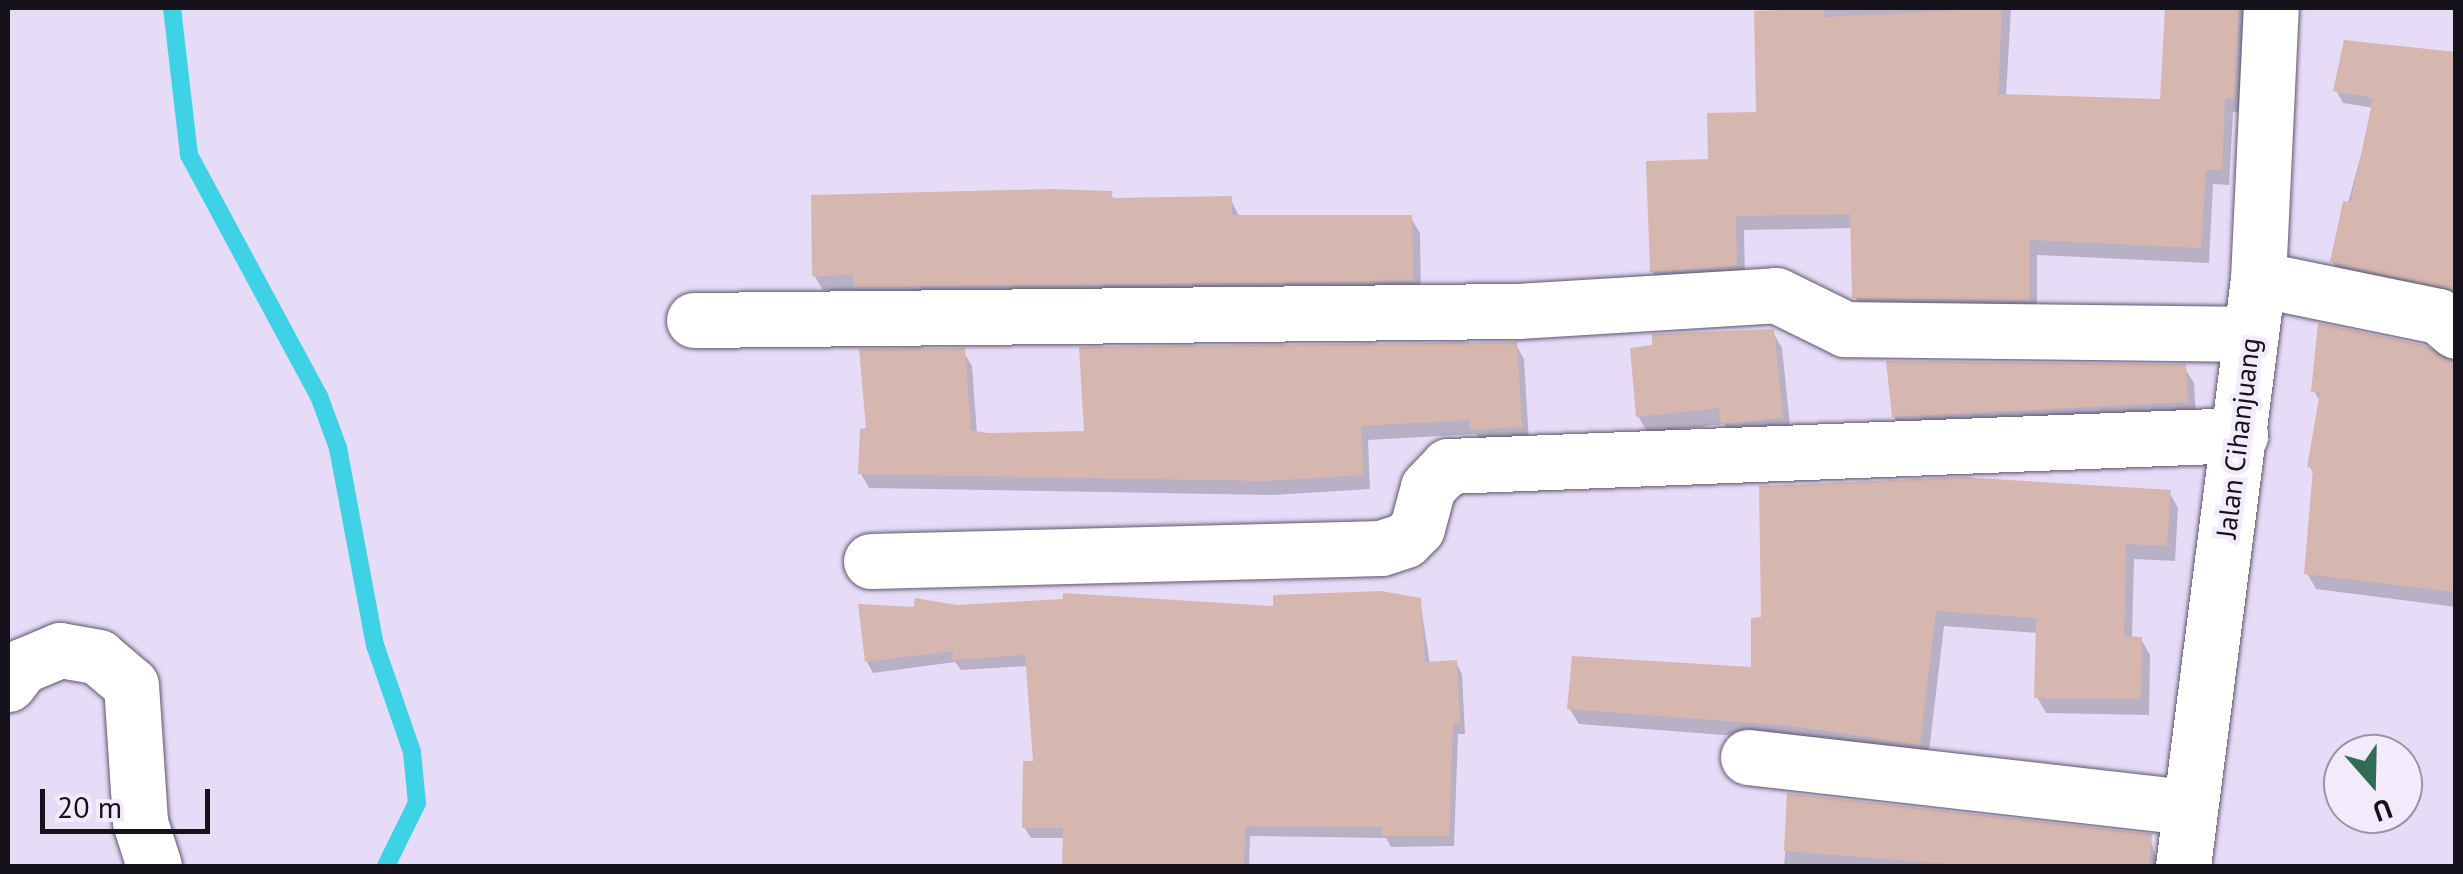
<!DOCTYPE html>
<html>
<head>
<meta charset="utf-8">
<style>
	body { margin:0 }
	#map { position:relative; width:2463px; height:874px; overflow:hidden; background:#e6dcf7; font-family:"PT Sans",sans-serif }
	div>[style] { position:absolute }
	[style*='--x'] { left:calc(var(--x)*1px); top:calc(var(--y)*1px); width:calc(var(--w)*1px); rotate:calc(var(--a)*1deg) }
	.shadow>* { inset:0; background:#0003 }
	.stream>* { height:18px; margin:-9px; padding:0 9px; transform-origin:9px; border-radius:9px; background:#3dd2e6 }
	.building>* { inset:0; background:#d6b7b0 }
	.roads { filter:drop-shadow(0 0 2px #5f566d) drop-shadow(0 0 2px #5f566d) }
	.street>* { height:55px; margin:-27.5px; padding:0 27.5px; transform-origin:27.5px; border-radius:27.5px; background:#fff }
	.secondary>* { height:55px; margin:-27.5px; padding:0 27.5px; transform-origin:27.5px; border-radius:27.5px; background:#fff }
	span { translate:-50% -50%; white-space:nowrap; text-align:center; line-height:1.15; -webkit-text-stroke:9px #f1ebfc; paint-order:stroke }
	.street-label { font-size:28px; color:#15121b }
	.frame { position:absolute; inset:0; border:10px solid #15121b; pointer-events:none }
	.north { position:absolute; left:2323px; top:734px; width:100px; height:100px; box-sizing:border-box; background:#f1ebfc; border:2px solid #9994a2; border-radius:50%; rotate:160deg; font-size:28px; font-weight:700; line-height:40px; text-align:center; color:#15121b }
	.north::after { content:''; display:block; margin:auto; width:35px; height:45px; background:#306b55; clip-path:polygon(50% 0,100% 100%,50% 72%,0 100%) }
	.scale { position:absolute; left:40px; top:789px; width:170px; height:45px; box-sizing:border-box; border:5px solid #15121b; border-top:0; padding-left:12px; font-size:30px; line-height:35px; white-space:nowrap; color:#15121b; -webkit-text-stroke:8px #f1ebfc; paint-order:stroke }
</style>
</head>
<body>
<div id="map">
	<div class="shadow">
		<div style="clip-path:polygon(1825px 8px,2011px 8px,2006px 96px,2163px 101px,2167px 8px,2252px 8px,2241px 113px,2233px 112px,2229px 185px,2213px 184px,2209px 263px,2037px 255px,2037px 315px,1864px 313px,1855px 297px,1853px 228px,1744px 230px,1745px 281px,1661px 286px,1652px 271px,1711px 162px,1759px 115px,1756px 13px)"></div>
		<div style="clip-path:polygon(2456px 55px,2456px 298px,2340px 274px,2332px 261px,2374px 108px,2343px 103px,2336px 90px)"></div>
		<div style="clip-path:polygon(1111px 194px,1115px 201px,1230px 198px,1240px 218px,1411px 218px,1420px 233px,1421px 296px,866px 302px,859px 290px,823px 290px,814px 275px)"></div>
		<div style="clip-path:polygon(1772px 331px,1782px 348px,1791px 435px,1733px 440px,1724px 424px,1648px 433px,1638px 416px)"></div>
		<div style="clip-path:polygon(1516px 345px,1524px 359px,1529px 441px,1481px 444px,1476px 434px,1368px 440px,1370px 489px,1273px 495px,869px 488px,861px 474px,868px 430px,963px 351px,972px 366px,977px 434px,1087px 434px)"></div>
		<div style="clip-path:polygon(2456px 362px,2456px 607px,2316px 589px,2307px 573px,2315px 476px,2310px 467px,2321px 403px,2314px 391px)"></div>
		<div style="clip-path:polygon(2184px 367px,2194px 383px,2196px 418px,1904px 433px,1894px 417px)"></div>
		<div style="clip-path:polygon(2169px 492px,2178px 508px,2175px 561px,2134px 559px,2132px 639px,2141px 639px,2150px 655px,2149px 715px,2046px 713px,2037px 697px,2038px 633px,1944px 626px,1928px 760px,1804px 741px,1579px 724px,1569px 708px,1753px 670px)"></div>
		<div style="clip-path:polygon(1420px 600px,1430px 664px,1456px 663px,1462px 674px,1465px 734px,1458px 734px,1454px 846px,1391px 847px,1386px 838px,1250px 836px,1249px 866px,1065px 866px,1065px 838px,1031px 838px,1024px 827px,1036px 764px,1028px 666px,961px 670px,955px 662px,873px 673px,867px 662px,957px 607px,1276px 608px)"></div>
		<div style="clip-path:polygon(1790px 796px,2150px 836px,2158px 866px,1784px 866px)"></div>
	</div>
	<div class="stream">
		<div style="--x:172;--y:8;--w:148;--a:83.4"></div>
		<div style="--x:189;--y:155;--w:274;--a:61.7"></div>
		<div style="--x:319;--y:396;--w:55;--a:69.9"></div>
		<div style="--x:338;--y:448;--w:200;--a:79.4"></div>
		<div style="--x:375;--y:645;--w:113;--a:70.9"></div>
		<div style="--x:412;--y:752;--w:51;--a:84.4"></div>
		<div style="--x:417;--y:803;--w:70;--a:116.2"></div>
	</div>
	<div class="building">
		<div style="clip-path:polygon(1824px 8px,1824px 17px,2002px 8px,1998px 94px,2160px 99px,2165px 8px,2239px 8px,2234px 98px,2225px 98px,2222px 170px,2206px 170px,2201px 248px,2030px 240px,2030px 300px,1852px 298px,1850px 214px,1736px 216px,1737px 266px,1650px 272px,1646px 161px,1708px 159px,1707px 113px,1756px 112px,1754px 11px)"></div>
		<div style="clip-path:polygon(2344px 40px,2456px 52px,2456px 291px,2330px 262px,2343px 201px,2351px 202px,2373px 98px,2333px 91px)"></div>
		<div style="clip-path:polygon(1051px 189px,1112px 191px,1112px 198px,1232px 196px,1232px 215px,1412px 215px,1413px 281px,854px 287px,853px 275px,812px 276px,811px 195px)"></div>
		<div style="clip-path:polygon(2318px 323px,2424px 345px,2456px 361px,2456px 592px,2304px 574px,2313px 468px,2307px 467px,2320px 392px,2311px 392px)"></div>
		<div style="clip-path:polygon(1774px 329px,1783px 418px,1721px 424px,1719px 408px,1636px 417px,1630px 348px,1652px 345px,1652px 334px)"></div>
		<div style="clip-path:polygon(1517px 342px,1522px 427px,1470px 430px,1470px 420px,1361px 426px,1363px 475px,1264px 481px,858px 474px,860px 429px,866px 428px,859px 349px,965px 348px,971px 430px,988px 433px,1084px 431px,1079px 347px)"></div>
		<div style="clip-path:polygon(1886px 361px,2186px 364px,2188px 402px,1892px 417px)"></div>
		<div style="clip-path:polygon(1961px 477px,2171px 490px,2167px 546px,2126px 544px,2124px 636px,2142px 637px,2141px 699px,2034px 698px,2036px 618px,1936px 611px,1920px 745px,1793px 726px,1567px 709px,1572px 656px,1751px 667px,1751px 618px,1761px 617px,1759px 486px)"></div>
		<div style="clip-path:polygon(1381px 591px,1421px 598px,1425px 662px,1457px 660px,1460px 723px,1453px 724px,1449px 836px,1382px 836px,1382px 827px,1245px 826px,1244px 866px,1062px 866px,1063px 828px,1022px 828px,1023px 761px,1033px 761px,1025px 655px,952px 660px,953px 651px,865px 662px,858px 604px,914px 607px,915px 598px,957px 605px,1063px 599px,1063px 593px,1273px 606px,1273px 595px)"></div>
		<div style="clip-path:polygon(1787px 793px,2152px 834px,2149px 866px,1975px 866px,1784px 851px)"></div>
	</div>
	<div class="roads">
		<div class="street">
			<div style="--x:2258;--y:279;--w:184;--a:11.6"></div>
			<div style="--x:2438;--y:316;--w:23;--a:40"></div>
			<div style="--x:694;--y:320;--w:824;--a:-0.63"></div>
			<div style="--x:1518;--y:311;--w:258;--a:-3.5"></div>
			<div style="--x:1776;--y:295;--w:77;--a:26.2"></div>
			<div style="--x:1845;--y:329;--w:406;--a:0.7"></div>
			<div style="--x:871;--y:561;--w:510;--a:-1.46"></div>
			<div style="--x:1381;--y:548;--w:25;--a:-18"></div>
			<div style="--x:1405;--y:540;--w:17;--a:-45"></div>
			<div style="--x:1417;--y:528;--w:42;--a:-75"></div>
			<div style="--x:1428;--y:487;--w:29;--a:-46"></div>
			<div style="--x:1448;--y:466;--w:793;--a:-2.24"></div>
			<div style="--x:8;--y:684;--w:23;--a:-52"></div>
			<div style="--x:22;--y:666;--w:41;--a:-22.8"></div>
			<div style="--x:60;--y:650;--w:39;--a:10"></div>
			<div style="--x:98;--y:657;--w:43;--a:40.3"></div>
			<div style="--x:131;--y:685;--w:137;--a:86.2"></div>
			<div style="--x:140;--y:822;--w:46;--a:72.3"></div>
			<div style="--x:1748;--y:757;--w:445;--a:6.5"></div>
		</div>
		<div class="secondary">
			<div style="--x:2183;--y:866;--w:592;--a:-82.72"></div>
			<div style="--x:2258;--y:279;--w:271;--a:-87.3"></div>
		</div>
	</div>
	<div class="street-label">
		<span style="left:2238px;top:438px;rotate:-83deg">Jalan Cihanjuang</span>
	</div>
	<div class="frame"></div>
	<div class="north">U</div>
	<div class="scale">20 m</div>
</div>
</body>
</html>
